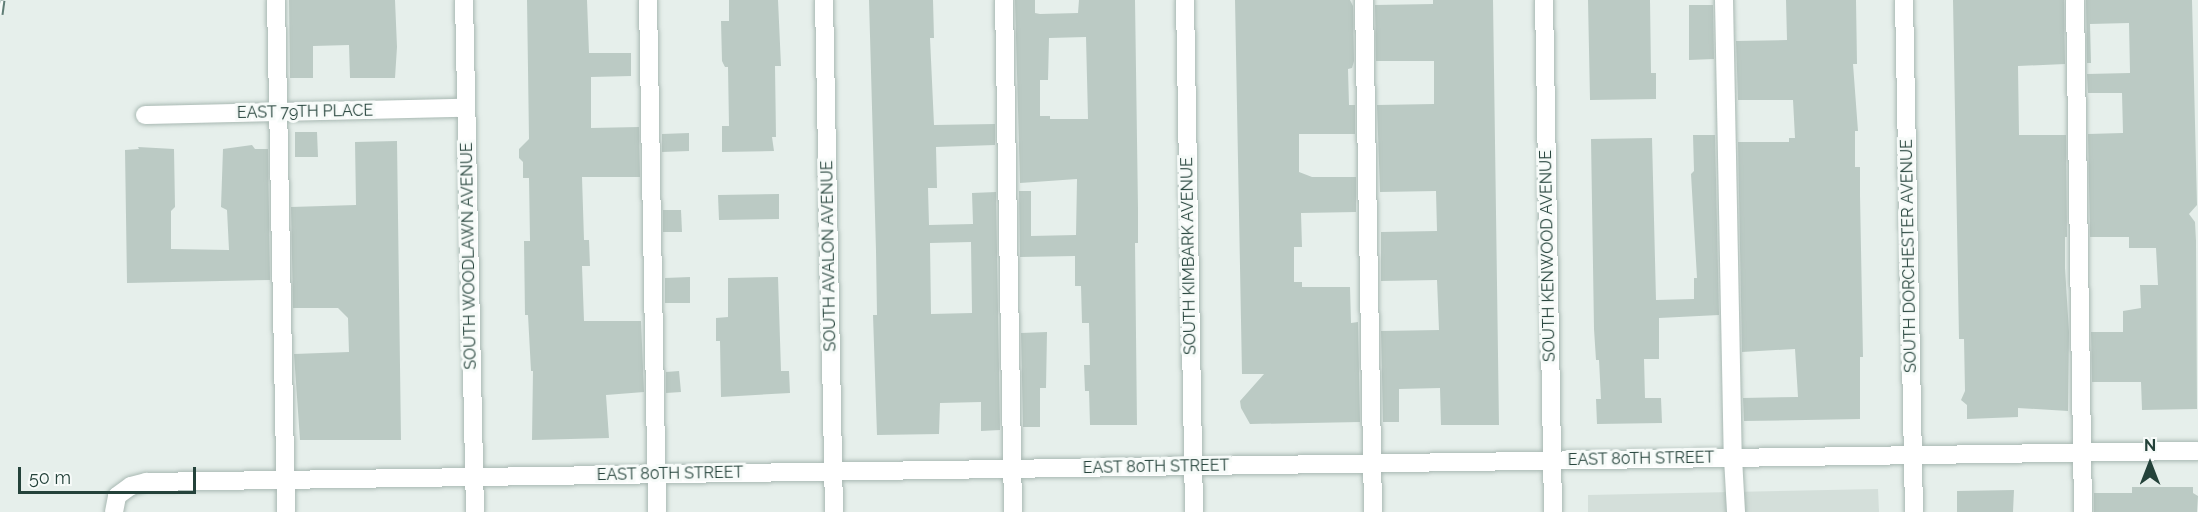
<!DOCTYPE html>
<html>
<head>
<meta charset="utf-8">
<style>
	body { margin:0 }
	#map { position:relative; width:2198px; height:512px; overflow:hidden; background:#e6efeb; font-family:Raleway,sans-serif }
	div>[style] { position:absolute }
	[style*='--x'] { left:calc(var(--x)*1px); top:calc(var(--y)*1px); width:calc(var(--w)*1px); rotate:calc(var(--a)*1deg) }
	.built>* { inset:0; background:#d4dfda }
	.building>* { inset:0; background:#bbcac4 }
	.roads { filter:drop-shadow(0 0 2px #a8b8b2) drop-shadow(0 0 2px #a8b8b2) }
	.minor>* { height:18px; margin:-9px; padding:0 9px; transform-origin:9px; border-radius:9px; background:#fff }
	.rail>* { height:7px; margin-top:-3.5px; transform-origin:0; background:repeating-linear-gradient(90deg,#f7fbf9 0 14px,#5f7d75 0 28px); box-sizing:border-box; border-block:2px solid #5f7d75 }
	span { translate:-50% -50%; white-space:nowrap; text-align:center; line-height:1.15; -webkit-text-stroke:6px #f7fbf9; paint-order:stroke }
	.street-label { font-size:16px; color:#24423a }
	.north { position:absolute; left:2120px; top:434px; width:60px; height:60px; -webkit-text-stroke:4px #f7fbf9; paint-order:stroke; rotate:0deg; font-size:16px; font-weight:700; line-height:24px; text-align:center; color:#24423a }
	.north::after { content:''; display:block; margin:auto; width:21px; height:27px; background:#24423a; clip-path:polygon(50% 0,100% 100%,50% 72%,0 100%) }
	.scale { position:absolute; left:18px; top:467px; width:178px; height:27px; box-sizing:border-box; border:3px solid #24423a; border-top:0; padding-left:8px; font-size:18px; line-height:21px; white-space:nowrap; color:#24423a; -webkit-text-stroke:4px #f7fbf9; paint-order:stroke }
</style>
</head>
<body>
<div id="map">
	<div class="built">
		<div style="clip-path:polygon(1878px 489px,1879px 512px,1588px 512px,1588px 495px)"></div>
	</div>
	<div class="building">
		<div style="clip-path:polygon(289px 0,395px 0,397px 47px,395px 78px,350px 78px,349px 45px,313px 46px,313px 78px,290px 78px)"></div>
		<div style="clip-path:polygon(527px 0,587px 0,589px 53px,631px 53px,631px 76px,591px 77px,591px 128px,639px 127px,640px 177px,582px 177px,584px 240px,589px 240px,590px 266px,582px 266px,584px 321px,641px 321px,644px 392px,606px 395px,609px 438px,532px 440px,533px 371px,531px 371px,528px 315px,525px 315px,524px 241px,530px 241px,529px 178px,523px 178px,523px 162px,519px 158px,519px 149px,529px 139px)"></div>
		<div style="clip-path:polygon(729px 0,778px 0,781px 66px,775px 66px,776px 137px,772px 137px,774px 151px,722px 152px,722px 126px,729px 126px,728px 67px,725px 67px,722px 61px,721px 21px,729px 21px)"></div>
		<div style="clip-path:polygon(evenodd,869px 0,933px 0,934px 38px,930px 38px,934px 125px,995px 124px,995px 145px,936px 147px,937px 188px,928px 188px,929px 225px,973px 224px,972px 193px,996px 192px,1000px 430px,981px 431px,981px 402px,940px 403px,939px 434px,877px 435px,873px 315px,877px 315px,876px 251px,869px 0,971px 242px,972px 313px,931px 314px,930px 243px,971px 242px)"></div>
		<div style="clip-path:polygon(evenodd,1015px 0,1035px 0,1035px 13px,1040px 14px,1078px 13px,1079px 0,1135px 0,1138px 209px,1138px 243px,1135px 243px,1137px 425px,1090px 425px,1089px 391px,1085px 391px,1084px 365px,1090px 365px,1089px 323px,1082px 323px,1081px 286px,1075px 286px,1075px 256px,1020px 257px,1019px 191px,1031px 191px,1031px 236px,1076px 235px,1077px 179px,1020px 183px,1015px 0,1086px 37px,1088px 119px,1050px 119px,1050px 116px,1040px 116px,1040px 80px,1048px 80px,1049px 38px,1086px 37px)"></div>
		<div style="clip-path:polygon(1235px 0,1350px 0,1353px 6px,1354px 61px,1352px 68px,1348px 69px,1349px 105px,1355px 105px,1355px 134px,1299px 134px,1299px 172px,1312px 177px,1356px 177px,1356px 212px,1301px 213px,1302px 247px,1294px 247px,1294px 282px,1302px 282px,1302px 287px,1350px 287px,1351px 323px,1358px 322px,1360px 422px,1250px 424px,1241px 408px,1240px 401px,1264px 374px,1242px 374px)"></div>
		<div style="clip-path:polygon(1433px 0,1493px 0,1499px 425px,1441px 425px,1440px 388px,1399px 389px,1399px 422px,1383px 422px,1381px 331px,1439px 330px,1437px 280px,1381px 281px,1381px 232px,1437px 231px,1436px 191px,1380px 192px,1377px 105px,1434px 104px,1434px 61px,1376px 61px,1375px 5px,1433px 4px)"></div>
		<div style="clip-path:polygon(1588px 0,1650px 0,1651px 73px,1656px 73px,1656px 99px,1590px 100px)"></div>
		<div style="clip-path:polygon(1786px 0,1856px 0,1857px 64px,1853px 64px,1858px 131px,1855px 131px,1855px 167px,1860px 167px,1860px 195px,1863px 357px,1860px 357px,1860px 419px,1744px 421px,1743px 398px,1798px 397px,1795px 349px,1742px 352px,1738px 142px,1789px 142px,1789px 138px,1795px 138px,1793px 100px,1738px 100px,1736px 41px,1787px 40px)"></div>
		<div style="clip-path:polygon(1953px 0,2064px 0,2065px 64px,2018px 66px,2019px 135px,2066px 135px,2067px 237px,2065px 237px,2065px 268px,2069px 332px,2068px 411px,2018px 408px,2018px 417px,1967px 419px,1967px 405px,1961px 400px,1965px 391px,1964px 339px,1959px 339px)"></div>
		<div style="clip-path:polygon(2086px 0,2192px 0,2197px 205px,2189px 214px,2195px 222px,2196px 241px,2197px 409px,2142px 410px,2141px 382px,2092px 382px,2091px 332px,2123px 332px,2123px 311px,2141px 308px,2140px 285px,2158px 285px,2156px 248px,2129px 248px,2129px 237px,2090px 237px,2088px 134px,2123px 133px,2122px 93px,2088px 93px,2087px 74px,2130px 73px,2129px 23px,2090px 24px,2091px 63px,2087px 63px)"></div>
		<div style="clip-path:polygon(1689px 5px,1713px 5px,1714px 59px,1689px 60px)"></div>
		<div style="clip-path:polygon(295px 132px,317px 132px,318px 157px,295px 157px)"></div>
		<div style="clip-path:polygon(689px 133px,689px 151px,662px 152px,662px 134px)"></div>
		<div style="clip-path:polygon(1693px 135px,1715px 135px,1719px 315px,1659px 318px,1659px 359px,1644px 359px,1645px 398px,1661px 398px,1662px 423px,1597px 424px,1596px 399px,1601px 399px,1599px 360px,1596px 360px,1594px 329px,1591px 139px,1652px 138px,1656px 300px,1694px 299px,1694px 278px,1697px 278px,1691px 174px,1694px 171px)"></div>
		<div style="clip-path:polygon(397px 141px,401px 440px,300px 440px,294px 354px,349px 352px,348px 318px,338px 308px,293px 308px,291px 207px,356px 205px,355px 142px)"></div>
		<div style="clip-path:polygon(252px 145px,255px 149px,268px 149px,270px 280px,127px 283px,125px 150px,139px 149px,138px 147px,174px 149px,175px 207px,171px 211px,171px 249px,229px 250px,227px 210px,221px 207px,223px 149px)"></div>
		<div style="clip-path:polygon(779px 194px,779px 219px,719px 220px,718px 195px)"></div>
		<div style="clip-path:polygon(663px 210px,681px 210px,682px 232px,663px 232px)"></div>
		<div style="clip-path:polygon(690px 277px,690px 303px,665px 303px,665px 278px)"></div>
		<div style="clip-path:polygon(778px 277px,781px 371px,789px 371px,790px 393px,721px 397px,720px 341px,716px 341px,716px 318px,728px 317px,728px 278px)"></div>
		<div style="clip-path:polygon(1047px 332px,1046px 388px,1040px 388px,1040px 427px,1023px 427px,1021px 333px)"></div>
		<div style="clip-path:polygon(679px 371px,681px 392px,666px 393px,666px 372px)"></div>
		<div style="clip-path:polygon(2132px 487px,2193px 487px,2193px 493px,2198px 496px,2197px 512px,2094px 512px,2094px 493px,2132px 493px)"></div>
		<div style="clip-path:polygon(2014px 490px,2013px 512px,1957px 512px,1957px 491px)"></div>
	</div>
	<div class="roads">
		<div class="minor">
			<div style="--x:276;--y:0;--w:512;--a:88.88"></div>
			<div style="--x:464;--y:0;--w:512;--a:88.77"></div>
			<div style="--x:648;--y:0;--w:512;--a:88.99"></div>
			<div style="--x:824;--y:0;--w:512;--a:88.88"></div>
			<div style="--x:1004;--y:0;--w:512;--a:88.99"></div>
			<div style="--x:1185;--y:0;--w:512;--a:88.99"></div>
			<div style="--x:1364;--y:0;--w:512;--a:88.99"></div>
			<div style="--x:1544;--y:0;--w:512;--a:88.99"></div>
			<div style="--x:1724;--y:0;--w:458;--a:88.9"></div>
			<div style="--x:1733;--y:458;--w:54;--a:86.8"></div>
			<div style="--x:1904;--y:0;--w:512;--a:88.88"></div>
			<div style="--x:2075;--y:0;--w:512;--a:89.1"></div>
			<div style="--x:145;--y:115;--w:320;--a:-1.3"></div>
			<div style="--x:114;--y:512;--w:16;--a:-79"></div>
			<div style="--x:117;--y:496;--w:17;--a:-36"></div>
			<div style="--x:131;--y:486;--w:16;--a:-15"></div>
			<div style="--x:146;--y:482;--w:2052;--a:-0.87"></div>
		</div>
	</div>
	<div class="rail">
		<div style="--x:0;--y:14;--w:14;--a:-82"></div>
	</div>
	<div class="street-label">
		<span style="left:305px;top:112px;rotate:-1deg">EAST 79TH PLACE</span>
		<span style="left:469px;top:256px;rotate:-91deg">SOUTH WOODLAWN AVENUE</span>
		<span style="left:829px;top:256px;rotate:-91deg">SOUTH AVALON AVENUE</span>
		<span style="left:1189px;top:256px;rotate:-91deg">SOUTH KIMBARK AVENUE</span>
		<span style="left:1548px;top:256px;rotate:-91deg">SOUTH KENWOOD AVENUE</span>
		<span style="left:1909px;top:256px;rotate:-91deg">SOUTH DORCHESTER AVENUE</span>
		<span style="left:1641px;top:459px;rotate:-1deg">EAST 80TH STREET</span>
		<span style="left:1156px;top:467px;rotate:-1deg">EAST 80TH STREET</span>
		<span style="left:670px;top:474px;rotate:-1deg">EAST 80TH STREET</span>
	</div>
	<div class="north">N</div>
	<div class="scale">50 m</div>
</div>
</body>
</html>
